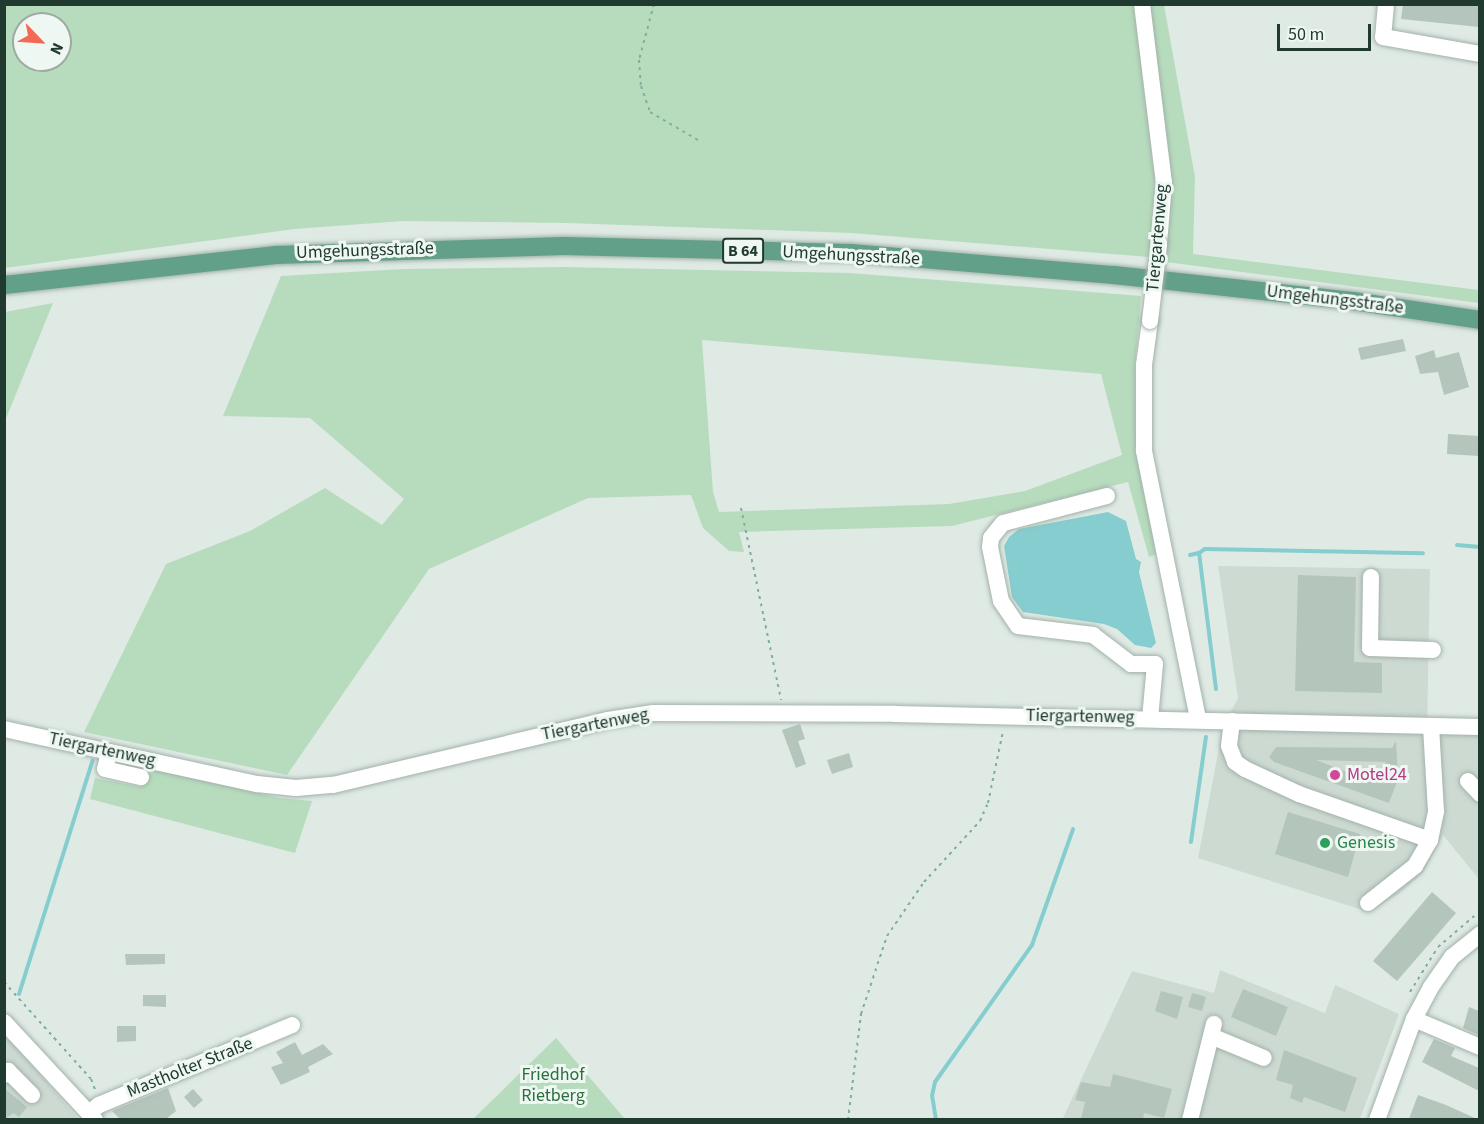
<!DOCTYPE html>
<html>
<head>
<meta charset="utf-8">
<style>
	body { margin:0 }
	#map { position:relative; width:1484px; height:1124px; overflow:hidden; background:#dfeae4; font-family:"Source Sans 3",sans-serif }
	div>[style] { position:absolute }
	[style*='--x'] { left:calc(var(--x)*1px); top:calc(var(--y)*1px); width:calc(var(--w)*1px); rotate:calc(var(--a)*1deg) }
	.built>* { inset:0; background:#cddad2 }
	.green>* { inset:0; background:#b7dcbd }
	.water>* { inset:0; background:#86cdd0 }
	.stream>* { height:4px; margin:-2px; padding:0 2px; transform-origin:2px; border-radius:2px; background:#86cdd0 }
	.building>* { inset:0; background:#b4c5bc }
	.path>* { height:2px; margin-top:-1px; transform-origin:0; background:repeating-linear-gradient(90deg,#7fae9a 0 3px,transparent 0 7.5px) }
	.roads { filter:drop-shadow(0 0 2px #a2b2aa) drop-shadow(0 0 2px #a2b2aa) }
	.minor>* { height:16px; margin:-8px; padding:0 8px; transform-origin:8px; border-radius:8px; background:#fff }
	.major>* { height:18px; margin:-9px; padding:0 9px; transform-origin:9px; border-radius:9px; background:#63a089 }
	.bridges { filter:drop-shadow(0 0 2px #a2b2aa) drop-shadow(0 0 2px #a2b2aa) }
	.minor-bridge>* { height:16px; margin:-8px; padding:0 8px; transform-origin:8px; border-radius:8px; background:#fff }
	.dots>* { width:16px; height:16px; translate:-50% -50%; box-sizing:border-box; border:3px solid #eff7f2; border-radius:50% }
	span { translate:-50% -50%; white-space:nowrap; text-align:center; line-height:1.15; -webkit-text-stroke:6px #eff7f2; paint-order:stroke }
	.shield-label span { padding:2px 4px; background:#eff7f2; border:2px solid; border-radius:4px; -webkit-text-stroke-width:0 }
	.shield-label { font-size:16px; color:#203a30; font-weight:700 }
	.street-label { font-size:18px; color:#203a30 }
	.hotel-label { font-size:18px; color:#b23c85 }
	.left { translate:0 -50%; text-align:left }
	.leisure-label { font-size:18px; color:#27864d }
	.park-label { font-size:18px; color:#2a703d }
	.frame { position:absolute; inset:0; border:6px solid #203a30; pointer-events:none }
	.north { position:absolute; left:12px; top:12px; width:60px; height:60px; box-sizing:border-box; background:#eff7f2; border:2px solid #9caba4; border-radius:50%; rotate:115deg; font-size:16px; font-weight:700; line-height:24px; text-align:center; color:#203a30 }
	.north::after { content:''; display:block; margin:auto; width:21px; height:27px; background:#f26955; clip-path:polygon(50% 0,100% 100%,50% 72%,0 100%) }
	.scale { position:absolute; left:1277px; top:24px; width:94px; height:27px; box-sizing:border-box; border:3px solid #203a30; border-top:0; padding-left:8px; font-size:18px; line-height:21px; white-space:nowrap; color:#203a30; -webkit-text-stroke:4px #eff7f2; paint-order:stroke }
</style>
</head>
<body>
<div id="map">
	<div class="built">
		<div style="clip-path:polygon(1218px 566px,1430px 569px,1427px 734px,1479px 735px,1479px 879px,1443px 835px,1423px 873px,1399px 894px,1369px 912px,1198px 858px,1223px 727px,1238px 698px)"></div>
		<div style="clip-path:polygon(1220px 970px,1325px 1013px,1335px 985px,1399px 1014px,1360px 1119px,1062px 1120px,1132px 971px,1214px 993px)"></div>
		<div style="clip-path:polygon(4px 1034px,11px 1040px,78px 1119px,5px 1119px)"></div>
	</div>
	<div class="green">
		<div style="clip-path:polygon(evenodd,4px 5px,1134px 5px,1155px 182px,1149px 257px,851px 233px,567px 223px,403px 221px,294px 229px,5px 268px,4px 5px,24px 24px,60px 24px,60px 60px,24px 60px,24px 24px)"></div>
		<div style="clip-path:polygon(1150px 5px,1164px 5px,1195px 177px,1193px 254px,1479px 290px,1479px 303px,1166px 262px,1172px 183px)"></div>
		<div style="clip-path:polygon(evenodd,564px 267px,850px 273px,1141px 296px,1135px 365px,1136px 449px,1159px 553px,1149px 557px,1128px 482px,952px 526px,739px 532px,744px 552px,729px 551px,703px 528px,691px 495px,588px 498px,429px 569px,287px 775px,84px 732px,166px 564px,250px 531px,325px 488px,382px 525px,404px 499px,310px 418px,223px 416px,281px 276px,403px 269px,564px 267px,702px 340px,1101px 374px,1122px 455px,1025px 491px,949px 504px,719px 512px,713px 492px,702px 340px)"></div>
		<div style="clip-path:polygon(53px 303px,5px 421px,5px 312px)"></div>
		<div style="clip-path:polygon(147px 767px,280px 798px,312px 801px,295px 853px,90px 799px,95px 778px,140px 787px)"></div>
		<div style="clip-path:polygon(556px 1038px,625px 1119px,473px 1119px)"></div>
	</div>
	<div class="water">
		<div style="clip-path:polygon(1108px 512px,1126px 521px,1136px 559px,1141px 562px,1139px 572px,1156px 643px,1151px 648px,1135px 645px,1117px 629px,1104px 624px,1023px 612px,1012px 597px,1004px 546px,1009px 537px,1019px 529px)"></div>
	</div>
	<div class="stream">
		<div style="--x:1457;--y:545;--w:23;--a:5"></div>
		<div style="--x:1190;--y:555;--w:9;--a:-13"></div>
		<div style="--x:1216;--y:689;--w:137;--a:-97.1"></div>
		<div style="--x:1199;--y:553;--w:7;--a:-34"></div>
		<div style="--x:1205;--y:549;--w:218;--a:1.1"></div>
		<div style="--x:1191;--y:842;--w:106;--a:-81.9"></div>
		<div style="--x:19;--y:994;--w:245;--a:-72.5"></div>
		<div style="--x:936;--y:1120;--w:24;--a:-99"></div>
		<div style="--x:932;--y:1096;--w:14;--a:-78"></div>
		<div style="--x:935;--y:1082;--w:168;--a:-54.7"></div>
		<div style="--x:1032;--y:945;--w:123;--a:-70.5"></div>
	</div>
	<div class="building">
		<div style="clip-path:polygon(1403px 4px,1479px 4px,1479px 27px,1401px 19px)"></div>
		<div style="clip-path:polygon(1403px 339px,1406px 351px,1361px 360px,1358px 348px)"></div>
		<div style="clip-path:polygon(1434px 350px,1436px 358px,1459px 352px,1469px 387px,1444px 395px,1438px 372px,1420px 374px,1415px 356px)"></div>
		<div style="clip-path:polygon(1448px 434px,1479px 436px,1479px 456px,1447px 454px)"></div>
		<div style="clip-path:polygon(1298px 575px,1356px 577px,1354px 662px,1382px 663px,1382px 693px,1295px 691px)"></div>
		<div style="clip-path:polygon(800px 724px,805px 739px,798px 741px,806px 764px,796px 768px,782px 730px)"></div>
		<div style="clip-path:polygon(evenodd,1396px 741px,1398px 779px,1389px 803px,1274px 762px,1269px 757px,1276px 747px,1392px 748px,1396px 741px,1316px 760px,1386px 762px,1376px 783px,1316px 760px)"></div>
		<div style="clip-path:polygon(849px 753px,853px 767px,832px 774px,827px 760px)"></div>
		<div style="clip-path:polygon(1288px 812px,1360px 834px,1348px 877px,1275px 854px)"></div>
		<div style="clip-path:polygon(1432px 892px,1456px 913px,1397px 981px,1373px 961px)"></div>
		<div style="clip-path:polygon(125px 954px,165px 954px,165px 964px,126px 965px)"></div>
		<div style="clip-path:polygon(1243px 989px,1288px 1007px,1276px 1036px,1231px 1017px)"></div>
		<div style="clip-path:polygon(1161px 991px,1183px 997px,1177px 1019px,1155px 1011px)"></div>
		<div style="clip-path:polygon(1192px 993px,1206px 997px,1202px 1011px,1188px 1007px)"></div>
		<div style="clip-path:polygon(143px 995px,166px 995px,166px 1007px,143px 1006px)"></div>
		<div style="clip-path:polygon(1469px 1007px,1479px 1011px,1479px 1035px,1463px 1028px)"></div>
		<div style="clip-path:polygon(117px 1026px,136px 1026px,136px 1041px,117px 1042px)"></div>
		<div style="clip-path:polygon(1434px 1039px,1455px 1048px,1451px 1056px,1479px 1068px,1479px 1091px,1422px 1062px)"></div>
		<div style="clip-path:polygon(295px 1042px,302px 1055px,323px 1044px,333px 1054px,308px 1067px,310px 1072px,281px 1085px,271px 1067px,283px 1063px,276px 1052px)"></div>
		<div style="clip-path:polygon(1284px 1050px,1357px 1078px,1345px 1112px,1304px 1097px,1302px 1103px,1290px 1098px,1293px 1085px,1276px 1080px)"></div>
		<div style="clip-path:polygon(1113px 1074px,1172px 1089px,1164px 1118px,1144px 1113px,1143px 1119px,1081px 1119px,1085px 1102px,1075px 1100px,1081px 1082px,1110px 1087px)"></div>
		<div style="clip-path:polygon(4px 1088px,27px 1107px,19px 1117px,14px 1113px,4px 1119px)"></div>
		<div style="clip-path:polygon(168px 1088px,176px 1111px,166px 1119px,120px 1119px,112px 1111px)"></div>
		<div style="clip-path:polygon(193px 1089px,203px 1100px,194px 1108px,184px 1097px)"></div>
		<div style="clip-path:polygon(1418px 1095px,1446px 1105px,1477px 1119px,1409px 1119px)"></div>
	</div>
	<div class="path">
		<div style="--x:654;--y:4;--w:58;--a:105"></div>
		<div style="--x:639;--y:60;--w:26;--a:86"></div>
		<div style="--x:641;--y:86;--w:28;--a:71"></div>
		<div style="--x:650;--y:112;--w:56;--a:30.3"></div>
		<div style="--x:741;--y:508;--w:196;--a:78.2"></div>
		<div style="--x:4;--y:982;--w:130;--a:48.1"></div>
		<div style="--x:91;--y:1079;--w:14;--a:69"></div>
		<div style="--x:1410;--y:992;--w:53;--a:-58.1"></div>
		<div style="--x:1438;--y:947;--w:55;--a:-40.6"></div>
		<div style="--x:848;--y:1120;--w:107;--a:-83"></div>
		<div style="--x:861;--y:1014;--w:82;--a:-71.6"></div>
		<div style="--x:887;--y:936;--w:65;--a:-55.6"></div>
		<div style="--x:924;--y:882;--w:83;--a:-47.4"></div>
		<div style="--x:980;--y:821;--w:20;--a:-66"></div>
		<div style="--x:988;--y:803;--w:74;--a:-78.2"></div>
	</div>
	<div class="roads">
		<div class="minor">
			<div style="--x:1142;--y:4;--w:179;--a:83"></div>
			<div style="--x:1164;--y:182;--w:62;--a:94.6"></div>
			<div style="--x:1386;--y:4;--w:33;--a:95"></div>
			<div style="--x:1383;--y:37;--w:98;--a:9.9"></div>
			<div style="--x:1150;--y:321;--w:44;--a:97.8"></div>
			<div style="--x:1144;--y:365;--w:86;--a:90"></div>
			<div style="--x:1144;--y:451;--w:274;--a:78.6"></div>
			<div style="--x:1107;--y:496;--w:107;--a:165.4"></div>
			<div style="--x:1003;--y:523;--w:19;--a:129"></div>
			<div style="--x:991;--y:538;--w:9;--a:96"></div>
			<div style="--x:990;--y:547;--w:55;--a:78.5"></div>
			<div style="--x:1001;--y:601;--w:30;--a:56"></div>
			<div style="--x:1018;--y:626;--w:76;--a:6.8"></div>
			<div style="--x:1093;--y:635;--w:48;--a:37.3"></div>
			<div style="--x:1131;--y:664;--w:24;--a:0"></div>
			<div style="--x:1155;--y:664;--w:55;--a:95.2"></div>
			<div style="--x:1371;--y:577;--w:71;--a:90.8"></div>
			<div style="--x:1370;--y:648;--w:63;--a:1.8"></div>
			<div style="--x:1232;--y:721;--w:25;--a:97"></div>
			<div style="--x:1229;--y:746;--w:17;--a:69"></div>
			<div style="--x:1235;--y:762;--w:12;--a:35"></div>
			<div style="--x:1245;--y:769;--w:60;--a:24.8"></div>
			<div style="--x:1299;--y:794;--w:139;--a:19.3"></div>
			<div style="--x:4;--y:729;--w:259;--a:12.3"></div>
			<div style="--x:257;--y:784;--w:39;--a:6"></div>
			<div style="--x:296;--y:788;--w:37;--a:-5"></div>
			<div style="--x:333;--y:785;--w:283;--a:-13.3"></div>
			<div style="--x:608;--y:720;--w:46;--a:-8.8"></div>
			<div style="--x:653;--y:713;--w:242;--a:0.2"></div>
			<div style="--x:895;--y:714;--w:585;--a:1.27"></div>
			<div style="--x:109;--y:752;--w:17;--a:103"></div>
			<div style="--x:105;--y:769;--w:37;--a:13"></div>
			<div style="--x:1468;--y:781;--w:18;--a:47"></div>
			<div style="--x:1368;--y:903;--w:60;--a:-38.2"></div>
			<div style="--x:1415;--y:866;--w:30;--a:-60"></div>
			<div style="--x:1430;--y:840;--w:30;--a:-78"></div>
			<div style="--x:1436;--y:811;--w:85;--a:-93.4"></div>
			<div style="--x:1414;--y:1019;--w:72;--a:23"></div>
			<div style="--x:4;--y:1022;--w:134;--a:47.1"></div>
			<div style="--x:1211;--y:1036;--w:57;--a:22.5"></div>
			<div style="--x:4;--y:1075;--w:6;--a:-45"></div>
			<div style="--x:8;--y:1071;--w:34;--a:45"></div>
			<div style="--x:89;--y:1113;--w:13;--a:-39"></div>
			<div style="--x:99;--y:1105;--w:209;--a:-22.5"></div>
			<div style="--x:1190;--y:1120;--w:99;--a:-76"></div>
			<div style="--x:1377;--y:1120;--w:108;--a:-69.9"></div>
			<div style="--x:1414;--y:1019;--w:36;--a:-62"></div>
			<div style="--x:1431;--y:987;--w:37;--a:-55"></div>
			<div style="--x:1452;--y:957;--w:36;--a:-39"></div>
		</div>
		<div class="major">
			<div style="--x:4;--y:285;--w:274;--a:-6.3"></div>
			<div style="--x:276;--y:255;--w:288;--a:-1.8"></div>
			<div style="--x:564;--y:246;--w:287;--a:1.4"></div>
			<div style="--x:851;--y:253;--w:264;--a:4.8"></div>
			<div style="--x:1114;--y:275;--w:240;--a:6.2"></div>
			<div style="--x:1353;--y:301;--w:128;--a:8.5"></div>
		</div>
	</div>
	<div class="bridges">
		<div class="minor-bridge">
			<div style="--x:1150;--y:321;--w:78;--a:-83.3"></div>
		</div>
	</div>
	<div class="dots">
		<div style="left:1335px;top:775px;background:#d1479c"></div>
		<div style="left:1325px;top:843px;background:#2e9e5b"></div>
	</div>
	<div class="shield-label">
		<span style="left:743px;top:251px">B 64</span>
	</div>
	<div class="street-label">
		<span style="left:1158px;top:238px;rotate:-85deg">Tiergartenweg</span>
		<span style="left:365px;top:251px;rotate:-2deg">Umgehungsstraße</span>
		<span style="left:851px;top:256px;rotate:3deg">Umgehungsstraße</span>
		<span style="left:1335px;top:300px;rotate:7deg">Umgehungsstraße</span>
		<span style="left:1080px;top:717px;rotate:1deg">Tiergartenweg</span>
		<span style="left:595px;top:725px;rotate:-11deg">Tiergartenweg</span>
		<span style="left:102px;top:750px;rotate:12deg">Tiergartenweg</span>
		<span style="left:190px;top:1068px;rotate:-22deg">Mastholter Straße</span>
	</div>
	<div class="hotel-label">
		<span class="left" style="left:1347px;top:775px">Motel24</span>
	</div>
	<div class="leisure-label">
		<span class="left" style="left:1337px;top:843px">Genesis</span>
	</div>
	<div class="park-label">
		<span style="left:553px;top:1086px">Friedhof<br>Rietberg</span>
	</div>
	<div class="frame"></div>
	<div class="north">N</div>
	<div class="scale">50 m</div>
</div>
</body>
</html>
